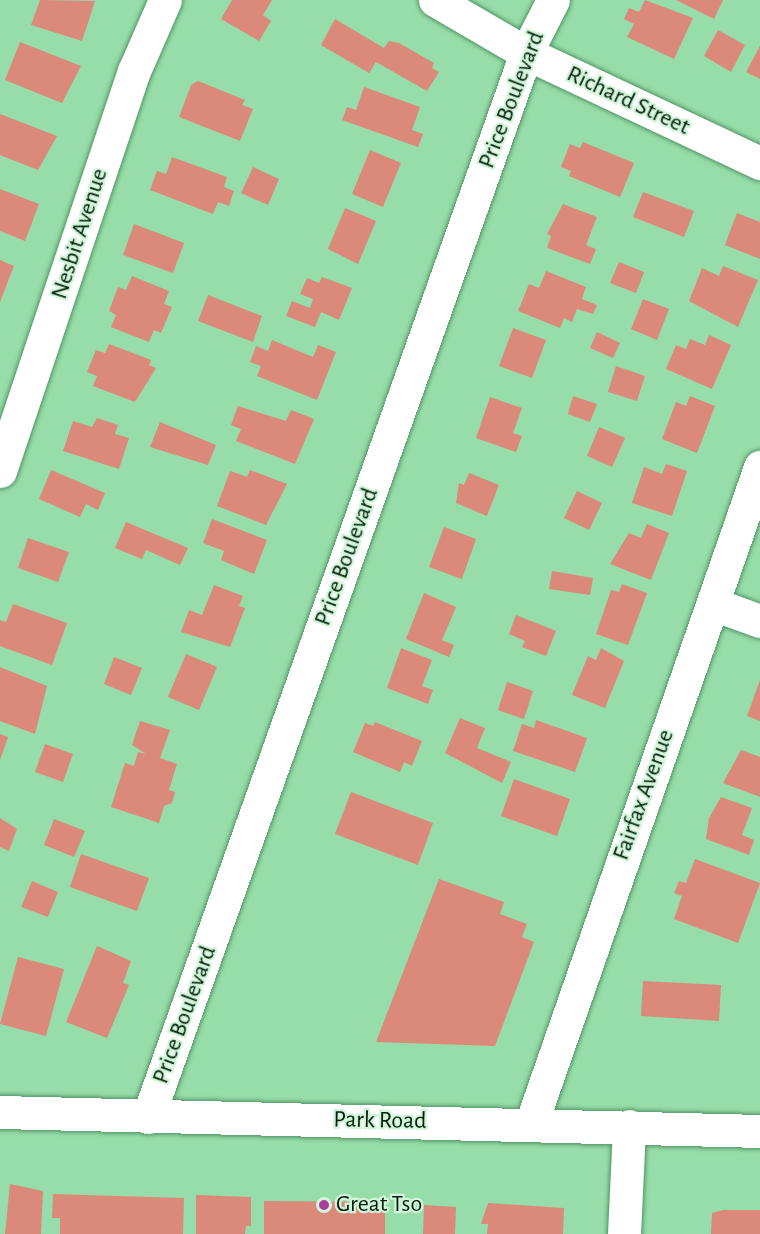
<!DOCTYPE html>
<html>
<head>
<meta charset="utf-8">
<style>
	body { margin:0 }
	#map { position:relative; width:760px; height:1234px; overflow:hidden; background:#97dda9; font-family:"Alegreya Sans",sans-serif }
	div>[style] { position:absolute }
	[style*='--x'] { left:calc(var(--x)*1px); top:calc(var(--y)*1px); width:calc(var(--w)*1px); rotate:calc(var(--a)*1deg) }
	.building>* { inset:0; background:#da897a }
	.roads { filter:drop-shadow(0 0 2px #509464) drop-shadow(0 0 2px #509464) }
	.minor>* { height:33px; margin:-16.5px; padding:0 16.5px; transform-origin:16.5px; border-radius:16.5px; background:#fff }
	.secondary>* { height:33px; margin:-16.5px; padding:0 16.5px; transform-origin:16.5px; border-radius:16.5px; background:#fff }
	.dots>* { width:16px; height:16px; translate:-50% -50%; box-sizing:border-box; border:3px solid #d2f5da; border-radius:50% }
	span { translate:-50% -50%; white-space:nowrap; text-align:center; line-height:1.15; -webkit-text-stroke:4.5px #d2f5da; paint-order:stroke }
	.street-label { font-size:24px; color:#031f0c }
	.poi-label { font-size:24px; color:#031f0c }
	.left { translate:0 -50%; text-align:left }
</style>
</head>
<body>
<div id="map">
	<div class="building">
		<div style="clip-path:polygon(40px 0,95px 1px,82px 41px,31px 25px)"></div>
		<div style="clip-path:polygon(232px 0,272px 0,263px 15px,271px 21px,259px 41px,221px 19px)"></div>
		<div style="clip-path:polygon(645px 0,693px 18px,674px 59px,627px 37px,634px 24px,624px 19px,629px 8px,639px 12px)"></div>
		<div style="clip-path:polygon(676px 0,723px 0,714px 19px)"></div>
		<div style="clip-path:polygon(335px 19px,384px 48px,389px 41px,399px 43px,434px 63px,432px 68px,439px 72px,427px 91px,376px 62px,369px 73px,321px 45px)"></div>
		<div style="clip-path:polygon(718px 30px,745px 45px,731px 72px,704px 56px)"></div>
		<div style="clip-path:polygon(20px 42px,81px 66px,62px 103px,5px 80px)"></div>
		<div style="clip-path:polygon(760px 46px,760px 79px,746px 72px)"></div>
		<div style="clip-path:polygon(198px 81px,245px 100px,242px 105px,253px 109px,240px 141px,179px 117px,191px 85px)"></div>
		<div style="clip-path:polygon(364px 87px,420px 107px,412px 130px,423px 134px,418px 147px,342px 120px,347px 107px,356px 110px)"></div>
		<div style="clip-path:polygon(0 114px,57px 136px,38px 170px,0 155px)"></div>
		<div style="clip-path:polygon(583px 142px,634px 163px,620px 197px,569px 176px,571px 171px,561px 167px,570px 144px,580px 148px)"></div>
		<div style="clip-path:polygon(370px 150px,401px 163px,383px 207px,352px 194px)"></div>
		<div style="clip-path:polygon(172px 157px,227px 177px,224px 187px,234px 191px,229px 206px,218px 202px,213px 214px,150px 190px,157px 171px,166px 174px)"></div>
		<div style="clip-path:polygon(253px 167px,279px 179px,268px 205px,241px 193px)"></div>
		<div style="clip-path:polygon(0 189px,39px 204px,25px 241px,0 231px)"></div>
		<div style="clip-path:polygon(643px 192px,694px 211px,684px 237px,633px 217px)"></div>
		<div style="clip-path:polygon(563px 204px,597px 217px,586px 245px,596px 249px,590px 264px,547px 248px,551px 236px,547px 234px)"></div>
		<div style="clip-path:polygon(345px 208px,376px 221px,358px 264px,328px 249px)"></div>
		<div style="clip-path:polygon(737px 213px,760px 222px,760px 259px,725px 245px)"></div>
		<div style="clip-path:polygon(134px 224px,184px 243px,173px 273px,123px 255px)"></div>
		<div style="clip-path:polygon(0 260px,14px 266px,0 302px)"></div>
		<div style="clip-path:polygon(619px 262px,644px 272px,636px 293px,610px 283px)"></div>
		<div style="clip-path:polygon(723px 266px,758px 280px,738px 327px,689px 301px,702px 268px,719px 276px)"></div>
		<div style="clip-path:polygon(546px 271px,586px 287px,582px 299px,597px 305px,593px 314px,577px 309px,572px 322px,564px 318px,560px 328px,518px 311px,529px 284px,539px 288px)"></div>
		<div style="clip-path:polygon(132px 276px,169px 291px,164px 304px,172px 307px,161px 333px,154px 330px,149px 342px,111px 327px,116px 315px,109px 311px,118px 287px,126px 290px)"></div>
		<div style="clip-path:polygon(322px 277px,352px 288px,339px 320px,321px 312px,315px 327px,286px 316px,292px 301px,310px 308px,313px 299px,300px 294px,307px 278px,319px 283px)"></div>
		<div style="clip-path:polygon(208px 295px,262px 316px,253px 342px,198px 321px)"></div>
		<div style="clip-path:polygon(643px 299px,669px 309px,657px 340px,631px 329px)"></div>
		<div style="clip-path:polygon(513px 328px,546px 340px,532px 378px,499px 366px)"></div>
		<div style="clip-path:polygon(597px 332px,620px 343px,613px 358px,590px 348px)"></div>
		<div style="clip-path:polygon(709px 335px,731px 345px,712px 389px,666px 369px,676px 345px,686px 349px,690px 339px,705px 345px)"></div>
		<div style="clip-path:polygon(272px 340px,313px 357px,318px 345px,336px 352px,317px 400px,257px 376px,261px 366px,250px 362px,256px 346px,268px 351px)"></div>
		<div style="clip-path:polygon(109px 344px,151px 360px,149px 365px,156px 368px,135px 402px,93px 386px,97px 376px,87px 372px,96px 350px,105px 353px)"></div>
		<div style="clip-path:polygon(616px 366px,645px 376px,637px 401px,608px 392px)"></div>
		<div style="clip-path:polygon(573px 396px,597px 404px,590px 422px,568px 414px)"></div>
		<div style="clip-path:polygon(690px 396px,715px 406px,697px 453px,662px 439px,676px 402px,686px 406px)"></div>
		<div style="clip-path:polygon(490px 397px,522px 408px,513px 433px,522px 436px,516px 452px,476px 438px)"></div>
		<div style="clip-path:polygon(238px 406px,286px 421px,291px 410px,314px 419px,295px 464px,236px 441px,241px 429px,231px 425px)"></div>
		<div style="clip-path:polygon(97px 418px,118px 425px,115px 434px,129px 438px,119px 469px,63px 451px,73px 421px,92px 427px)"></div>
		<div style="clip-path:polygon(160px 422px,216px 445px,208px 465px,150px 447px)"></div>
		<div style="clip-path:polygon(599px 427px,625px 438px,612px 467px,587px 456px)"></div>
		<div style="clip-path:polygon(666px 464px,687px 471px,672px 516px,632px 503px,644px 467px,662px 474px)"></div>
		<div style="clip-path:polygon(51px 470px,105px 493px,98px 510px,86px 504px,80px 517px,39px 499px)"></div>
		<div style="clip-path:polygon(250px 470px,287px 484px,266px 525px,217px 506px,230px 471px,247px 477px)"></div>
		<div style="clip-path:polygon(469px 473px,499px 485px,487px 516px,456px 503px,459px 483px,464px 485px)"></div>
		<div style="clip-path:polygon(577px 491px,602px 503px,589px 530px,564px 518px)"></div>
		<div style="clip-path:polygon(212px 519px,267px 540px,254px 574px,221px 560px,224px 551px,203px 543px)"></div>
		<div style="clip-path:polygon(126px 522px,188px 548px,180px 565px,146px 550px,142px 559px,115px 548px)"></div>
		<div style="clip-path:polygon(647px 524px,669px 533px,651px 580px,610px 564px,629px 533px,641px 538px)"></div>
		<div style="clip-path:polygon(444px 527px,476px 539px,462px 579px,429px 567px)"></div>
		<div style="clip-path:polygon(28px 538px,69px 552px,58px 582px,18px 568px)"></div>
		<div style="clip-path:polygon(552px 571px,593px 578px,590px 595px,549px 589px)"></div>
		<div style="clip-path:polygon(622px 584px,647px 593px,628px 645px,596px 634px,611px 590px,619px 592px)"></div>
		<div style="clip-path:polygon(214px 585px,243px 596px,239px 606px,245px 608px,230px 647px,181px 632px,189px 610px,202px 615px)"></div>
		<div style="clip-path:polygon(424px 593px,456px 607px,442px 640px,454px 645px,449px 657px,406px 639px)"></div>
		<div style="clip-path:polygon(13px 604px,67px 623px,52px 665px,0 646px,0 620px,6px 622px)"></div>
		<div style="clip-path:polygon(516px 615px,556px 631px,546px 656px,522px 647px,525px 641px,509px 634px)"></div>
		<div style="clip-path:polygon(401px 648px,432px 660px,422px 686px,433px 690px,428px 704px,387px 688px)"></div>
		<div style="clip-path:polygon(601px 648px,624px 661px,605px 708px,572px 695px,588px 656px,596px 660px)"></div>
		<div style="clip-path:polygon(186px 654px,217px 667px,199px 710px,168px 697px)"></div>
		<div style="clip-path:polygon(114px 657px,142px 668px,131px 695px,104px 684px)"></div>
		<div style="clip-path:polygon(0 667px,47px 686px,35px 734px,0 721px)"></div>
		<div style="clip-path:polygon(760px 680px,760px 721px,747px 716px)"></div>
		<div style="clip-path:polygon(507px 682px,533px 691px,524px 719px,498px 710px)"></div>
		<div style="clip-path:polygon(460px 718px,485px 728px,477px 748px,511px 762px,502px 783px,445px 753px)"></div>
		<div style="clip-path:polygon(536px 720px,587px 738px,575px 772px,513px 751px,522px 724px,534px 728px)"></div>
		<div style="clip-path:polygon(140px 721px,170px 730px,160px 758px,177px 764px,169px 790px,175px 792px,172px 803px,164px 806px,159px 823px,111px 807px,125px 763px,134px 766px,138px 752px,146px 754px,132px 745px)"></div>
		<div style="clip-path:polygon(375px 722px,422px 741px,412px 766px,404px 762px,400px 772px,353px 752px,365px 723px,373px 726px)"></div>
		<div style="clip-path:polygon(0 734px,8px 737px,0 760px)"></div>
		<div style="clip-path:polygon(45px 744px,73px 754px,63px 782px,35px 772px)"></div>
		<div style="clip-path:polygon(741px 750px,760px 757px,760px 797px,723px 783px)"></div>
		<div style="clip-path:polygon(514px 779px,570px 799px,557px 836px,501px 816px)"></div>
		<div style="clip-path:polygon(351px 792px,433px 823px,418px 865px,335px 834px)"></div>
		<div style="clip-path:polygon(721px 797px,752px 808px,742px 835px,754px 840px,749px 855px,706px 839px,709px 818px)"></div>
		<div style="clip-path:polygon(0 818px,17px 829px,9px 851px,0 847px)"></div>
		<div style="clip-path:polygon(54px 819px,85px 831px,74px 857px,44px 845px)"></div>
		<div style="clip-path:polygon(81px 854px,149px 878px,137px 911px,70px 887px)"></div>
		<div style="clip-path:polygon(695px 859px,760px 883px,738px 943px,674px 919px,682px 896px,674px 893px,679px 881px,686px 883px)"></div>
		<div style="clip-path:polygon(439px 879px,504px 902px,500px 914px,527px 924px,522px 937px,534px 942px,495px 1046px,376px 1042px)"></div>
		<div style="clip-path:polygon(32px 881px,58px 892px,48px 917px,21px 907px)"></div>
		<div style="clip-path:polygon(97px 946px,131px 961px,123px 983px,129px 985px,107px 1038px,66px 1022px)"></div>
		<div style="clip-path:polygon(18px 957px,64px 969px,46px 1036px,0 1024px)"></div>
		<div style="clip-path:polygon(643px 981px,721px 985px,719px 1021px,641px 1016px)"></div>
		<div style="clip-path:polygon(10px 1184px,43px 1191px,41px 1234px,5px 1234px)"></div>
		<div style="clip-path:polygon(53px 1194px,184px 1198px,183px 1234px,60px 1234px,60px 1218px,52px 1218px)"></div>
		<div style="clip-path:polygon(196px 1195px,251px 1197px,251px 1226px,246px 1226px,245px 1234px,196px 1234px)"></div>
		<div style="clip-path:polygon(264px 1201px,385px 1202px,385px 1234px,264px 1234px)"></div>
		<div style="clip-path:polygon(488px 1203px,564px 1208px,563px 1234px,487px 1234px,488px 1224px,481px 1224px)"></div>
		<div style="clip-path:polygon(424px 1205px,456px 1207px,455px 1234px,423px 1234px)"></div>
		<div style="clip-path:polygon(723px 1210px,760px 1210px,760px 1234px,711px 1234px,712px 1213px)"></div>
	</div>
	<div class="roads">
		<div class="minor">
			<div style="--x:435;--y:0;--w:105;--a:30.2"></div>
			<div style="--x:526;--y:53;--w:259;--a:25.2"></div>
			<div style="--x:0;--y:471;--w:422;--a:-71.5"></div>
			<div style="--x:134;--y:71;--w:77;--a:-66.4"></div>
			<div style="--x:713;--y:604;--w:50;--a:19.9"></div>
			<div style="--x:148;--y:1117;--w:1129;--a:-70.44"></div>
			<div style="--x:526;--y:53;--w:59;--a:-63"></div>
			<div style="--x:531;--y:1124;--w:696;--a:-70.78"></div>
			<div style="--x:624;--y:1234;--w:108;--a:-87.3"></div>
		</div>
		<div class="secondary">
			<div style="--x:0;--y:1112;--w:760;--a:1.43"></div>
		</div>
	</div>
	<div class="dots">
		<div style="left:324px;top:1205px;background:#a93e9f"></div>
	</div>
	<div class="street-label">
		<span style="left:512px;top:100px;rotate:-69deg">Price Boulevard</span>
		<span style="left:628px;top:101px;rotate:25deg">Richard Street</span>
		<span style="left:80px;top:234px;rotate:-72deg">Nesbit Avenue</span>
		<span style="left:347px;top:557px;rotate:-70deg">Price Boulevard</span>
		<span style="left:644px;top:795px;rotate:-70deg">Fairfax Avenue</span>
		<span style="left:185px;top:1015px;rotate:-70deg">Price Boulevard</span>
		<span style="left:380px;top:1121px;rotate:1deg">Park Road</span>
	</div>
	<div class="poi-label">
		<span class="left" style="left:336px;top:1205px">Great Tso</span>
	</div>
</div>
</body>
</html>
